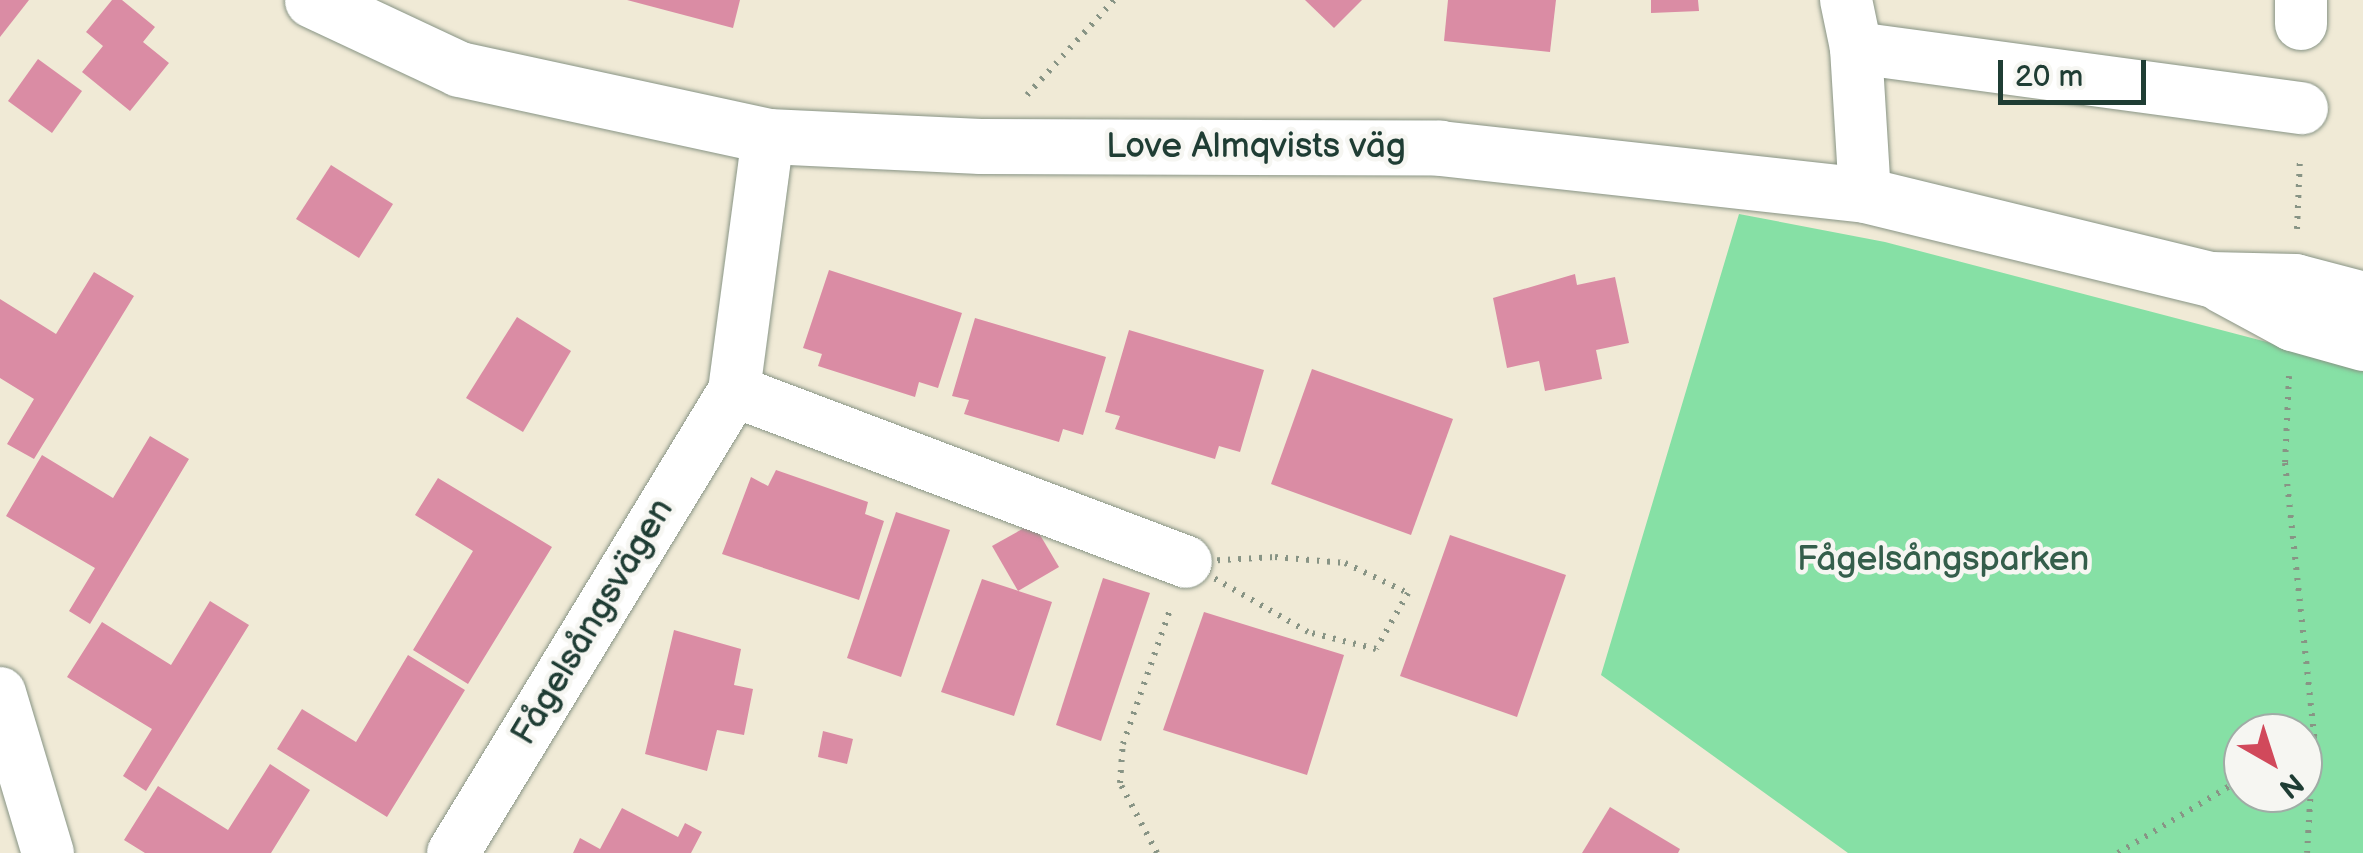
<!DOCTYPE html>
<html>
<head>
<meta charset="utf-8">
<style>
	body { margin:0 }
	#map { position:relative; width:2363px; height:853px; overflow:hidden; background:#f0ead6; font-family:"Balsamiq Sans",sans-serif }
	div>[style] { position:absolute }
	[style*='--x'] { left:calc(var(--x)*1px); top:calc(var(--y)*1px); width:calc(var(--w)*1px); rotate:calc(var(--a)*1deg) }
	.green>* { inset:0; background:#86e0a5 }
	.building>* { inset:0; background:#da8ca4 }
	.path>* { height:6px; margin-top:-3px; transform-origin:0; background:repeating-linear-gradient(90deg,#889485 0 2.5px,transparent 0 10.5px) }
	.roads { filter:drop-shadow(0 0 2px #889485) drop-shadow(0 0 2px #889485) }
	.minor>* { height:52px; margin:-26px; padding:0 26px; transform-origin:26px; border-radius:26px; background:#fff }
	.tertiary>* { height:55px; margin:-27.5px; padding:0 27.5px; transform-origin:27.5px; border-radius:27.5px; background:#fff }
	span { translate:-50% -50%; white-space:nowrap; text-align:center; line-height:1.15; -webkit-text-stroke:9px #f6f6f2; paint-order:stroke }
	.street-label { font-size:35px; color:#1f3d34 }
	.park-label { font-size:35px; color:#345e4b }
	.north { position:absolute; left:2223px; top:713px; width:100px; height:100px; box-sizing:border-box; background:#f6f6f2; border:2px solid #a0aca6; border-radius:50%; rotate:141deg; font-size:28px; font-weight:700; line-height:40px; text-align:center; color:#1f3d34 }
	.north::after { content:''; display:block; margin:auto; width:35px; height:45px; background:#d1495b; clip-path:polygon(50% 0,100% 100%,50% 72%,0 100%) }
	.scale { position:absolute; left:1998px; top:60px; width:148px; height:45px; box-sizing:border-box; border:5px solid #1f3d34; border-top:0; padding-left:12px; font-size:30px; line-height:35px; white-space:nowrap; color:#1f3d34; -webkit-text-stroke:8px #f6f6f2; paint-order:stroke }
</style>
</head>
<body>
<div id="map">
	<div class="green">
		<div style="clip-path:polygon(evenodd,1739px 214px,1885px 242px,2363px 367px,2363px 853px,1848px 853px,1601px 675px,1739px 214px,2243px 733px,2303px 733px,2303px 793px,2243px 793px,2243px 733px)"></div>
	</div>
	<div class="building">
		<div style="clip-path:polygon(0 0,29px 0,0 37px)"></div>
		<div style="clip-path:polygon(112px 0,122px 0,155px 27px,143px 42px,169px 63px,130px 111px,82px 72px,103px 46px,86px 32px)"></div>
		<div style="clip-path:polygon(627px 0,740px 0,733px 28px)"></div>
		<div style="clip-path:polygon(1305px 0,1362px 0,1334px 28px)"></div>
		<div style="clip-path:polygon(1448px 0,1556px 0,1550px 52px,1444px 41px)"></div>
		<div style="clip-path:polygon(1651px 0,1698px 0,1699px 11px,1651px 13px)"></div>
		<div style="clip-path:polygon(38px 59px,82px 91px,52px 133px,8px 101px)"></div>
		<div style="clip-path:polygon(331px 165px,393px 204px,359px 258px,296px 219px)"></div>
		<div style="clip-path:polygon(829px 270px,962px 313px,938px 388px,919px 382px,915px 397px,818px 366px,822px 354px,803px 348px)"></div>
		<div style="clip-path:polygon(94px 272px,134px 296px,34px 459px,7px 444px,34px 399px,0 378px,0 299px,56px 334px)"></div>
		<div style="clip-path:polygon(1575px 274px,1577px 285px,1615px 277px,1629px 343px,1596px 350px,1602px 379px,1545px 391px,1539px 361px,1507px 368px,1493px 298px)"></div>
		<div style="clip-path:polygon(517px 317px,571px 351px,523px 432px,466px 398px)"></div>
		<div style="clip-path:polygon(975px 318px,1106px 357px,1083px 435px,1063px 429px,1059px 442px,964px 414px,969px 400px,952px 396px)"></div>
		<div style="clip-path:polygon(1129px 330px,1264px 370px,1240px 452px,1219px 446px,1215px 459px,1115px 429px,1120px 416px,1105px 412px)"></div>
		<div style="clip-path:polygon(1312px 369px,1453px 419px,1411px 535px,1271px 484px)"></div>
		<div style="clip-path:polygon(150px 436px,189px 459px,90px 624px,69px 611px,95px 568px,6px 516px,42px 455px,113px 498px)"></div>
		<div style="clip-path:polygon(776px 470px,868px 502px,865px 514px,884px 521px,859px 600px,722px 554px,751px 477px,768px 486px)"></div>
		<div style="clip-path:polygon(438px 478px,552px 547px,468px 684px,413px 650px,473px 551px,415px 515px)"></div>
		<div style="clip-path:polygon(896px 512px,950px 530px,901px 677px,847px 658px)"></div>
		<div style="clip-path:polygon(1033px 523px,1059px 567px,1018px 591px,992px 546px)"></div>
		<div style="clip-path:polygon(1450px 535px,1566px 575px,1517px 717px,1400px 676px)"></div>
		<div style="clip-path:polygon(1103px 578px,1150px 593px,1101px 741px,1056px 725px)"></div>
		<div style="clip-path:polygon(982px 579px,1052px 602px,1014px 716px,941px 692px)"></div>
		<div style="clip-path:polygon(210px 601px,249px 625px,146px 791px,123px 776px,152px 729px,67px 677px,102px 622px,171px 665px)"></div>
		<div style="clip-path:polygon(1204px 612px,1344px 655px,1307px 775px,1163px 730px)"></div>
		<div style="clip-path:polygon(674px 630px,741px 649px,734px 685px,753px 689px,744px 735px,717px 730px,707px 771px,645px 754px)"></div>
		<div style="clip-path:polygon(408px 655px,465px 690px,387px 817px,277px 749px,302px 709px,356px 742px)"></div>
		<div style="clip-path:polygon(823px 731px,853px 739px,847px 764px,818px 757px)"></div>
		<div style="clip-path:polygon(270px 764px,310px 790px,271px 853px,145px 853px,124px 840px,158px 786px,228px 830px)"></div>
		<div style="clip-path:polygon(1610px 807px,1680px 849px,1678px 853px,1582px 853px)"></div>
		<div style="clip-path:polygon(622px 808px,678px 837px,685px 823px,702px 832px,691px 853px,573px 853px,580px 838px,600px 849px)"></div>
	</div>
	<div class="path">
		<div style="--x:1027;--y:95;--w:129;--a:-47.5"></div>
		<div style="--x:2297;--y:229;--w:73;--a:-87.6"></div>
		<div style="--x:2289;--y:376;--w:87;--a:92.6"></div>
		<div style="--x:2285;--y:463;--w:275;--a:83.9"></div>
		<div style="--x:2314;--y:736;--w:117;--a:93.4"></div>
		<div style="--x:1275;--y:557;--w:70;--a:4.9"></div>
		<div style="--x:1345;--y:563;--w:70;--a:25.5"></div>
		<div style="--x:1408;--y:593;--w:64;--a:119.7"></div>
		<div style="--x:1376;--y:649;--w:70;--a:-166"></div>
		<div style="--x:1308;--y:632;--w:141;--a:-150.2"></div>
		<div style="--x:1186;--y:562;--w:89;--a:-3.2"></div>
		<div style="--x:1157;--y:853;--w:79;--a:-117.9"></div>
		<div style="--x:1120;--y:783;--w:39;--a:-86"></div>
		<div style="--x:1123;--y:744;--w:142;--a:-70.7"></div>
		<div style="--x:2118;--y:853;--w:146;--a:-31"></div>
	</div>
	<div class="roads">
		<div class="minor">
			<div style="--x:1846;--y:0;--w:49;--a:78.2"></div>
			<div style="--x:1856;--y:48;--w:147;--a:86.5"></div>
			<div style="--x:2301;--y:0;--w:24;--a:90"></div>
			<div style="--x:1856;--y:48;--w:450;--a:7.7"></div>
			<div style="--x:734;--y:391;--w:483;--a:20.7"></div>
			<div style="--x:0;--y:693;--w:167;--a:73.3"></div>
			<div style="--x:453;--y:853;--w:541;--a:-58.69"></div>
			<div style="--x:734;--y:391;--w:257;--a:-82.4"></div>
		</div>
		<div class="tertiary">
			<div style="--x:312;--y:0;--w:162;--a:25.1"></div>
			<div style="--x:459;--y:69;--w:316;--a:12.2"></div>
			<div style="--x:768;--y:136;--w:212;--a:2.7"></div>
			<div style="--x:980;--y:146;--w:460;--a:0.2"></div>
			<div style="--x:1440;--y:148;--w:428;--a:6.3"></div>
			<div style="--x:1865;--y:195;--w:355;--a:13.7"></div>
			<div style="--x:2210;--y:279;--w:85;--a:1.3"></div>
			<div style="--x:2295;--y:281;--w:70;--a:14.8"></div>
			<div style="--x:2222;--y:285;--w:80;--a:28.5"></div>
			<div style="--x:2292;--y:323;--w:74;--a:15.7"></div>
		</div>
	</div>
	<div class="street-label">
		<span style="left:1256px;top:147px">Love Almqvists väg</span>
		<span style="left:593px;top:622px;rotate:-59deg">Fågelsångsvägen</span>
	</div>
	<div class="park-label">
		<span style="left:1943px;top:560px">Fågelsångsparken</span>
	</div>
	<div class="north">N</div>
	<div class="scale">20 m</div>
</div>
</body>
</html>
